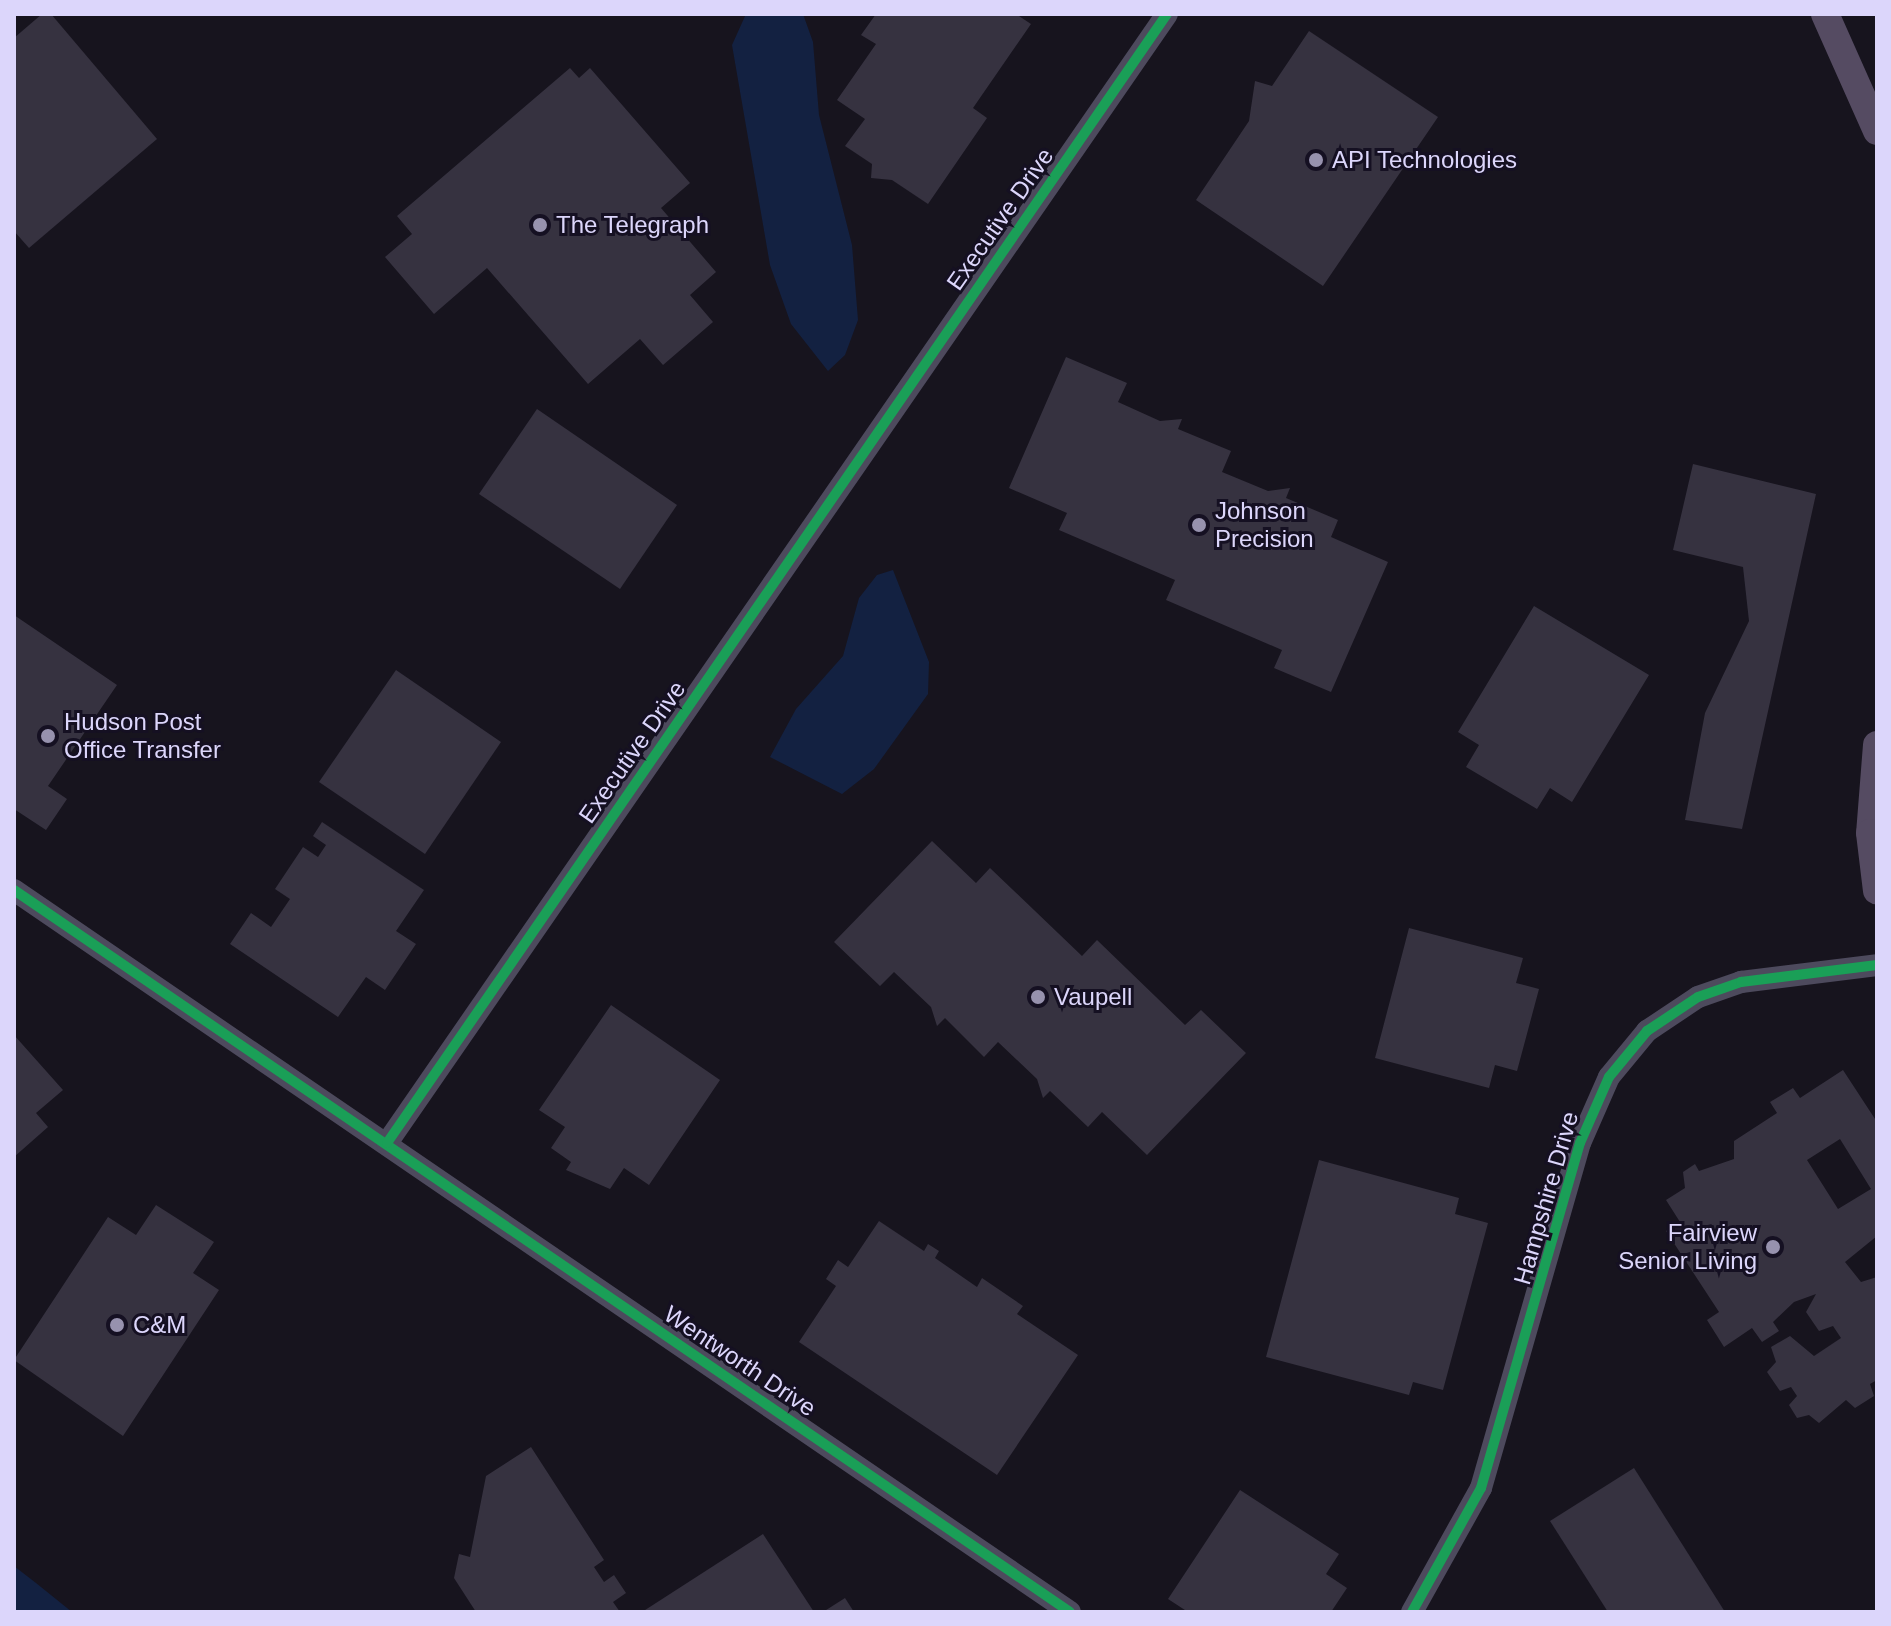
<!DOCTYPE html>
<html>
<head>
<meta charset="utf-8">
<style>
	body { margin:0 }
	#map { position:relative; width:1891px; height:1626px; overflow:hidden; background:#17141e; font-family:Arial,sans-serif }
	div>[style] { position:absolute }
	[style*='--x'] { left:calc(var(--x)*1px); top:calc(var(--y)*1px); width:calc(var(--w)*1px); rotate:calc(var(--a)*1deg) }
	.water>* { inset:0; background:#132141 }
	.building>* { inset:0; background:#363240 }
	.minor>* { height:22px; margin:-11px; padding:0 11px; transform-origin:11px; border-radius:11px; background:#4d4a5d }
	.major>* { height:28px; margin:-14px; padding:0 14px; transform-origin:14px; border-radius:14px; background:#554b62 }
	.cycleway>* { height:10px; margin:-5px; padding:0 5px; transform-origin:5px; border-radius:5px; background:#1a9f57 }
	.dots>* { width:22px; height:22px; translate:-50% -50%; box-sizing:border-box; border:4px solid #151022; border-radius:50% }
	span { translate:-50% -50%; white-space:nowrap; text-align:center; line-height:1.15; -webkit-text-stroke:6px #151022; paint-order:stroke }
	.poi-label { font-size:24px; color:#dcd6fb }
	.left { translate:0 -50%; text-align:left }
	.right { translate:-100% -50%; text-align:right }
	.street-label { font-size:24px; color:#dcd6fb }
	.frame { position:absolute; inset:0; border:16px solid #dcd6fb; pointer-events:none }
</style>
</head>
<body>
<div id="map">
	<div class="water">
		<div style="clip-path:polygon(746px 14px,803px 14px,813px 42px,819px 115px,852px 245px,858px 320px,845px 355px,828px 371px,791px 324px,770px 265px,732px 45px)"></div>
		<div style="clip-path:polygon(893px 570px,929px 662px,928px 694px,874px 769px,842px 794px,770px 757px,796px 709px,843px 656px,859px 598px,877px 575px)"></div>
		<div style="clip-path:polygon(14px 1566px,36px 1583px,72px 1612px,14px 1612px)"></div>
	</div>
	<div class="building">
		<div style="clip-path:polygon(42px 14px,51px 14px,157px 139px,29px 248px,14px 231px,14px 38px)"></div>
		<div style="clip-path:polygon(876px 14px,1016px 14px,1031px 24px,973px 108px,987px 118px,928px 204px,892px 180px,871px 178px,872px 164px,845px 146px,865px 119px,837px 100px,876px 44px,861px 35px)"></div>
		<div style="clip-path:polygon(1309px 31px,1438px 117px,1323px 286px,1196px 200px,1249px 121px,1255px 81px,1272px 86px)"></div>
		<div style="clip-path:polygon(570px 68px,579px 78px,590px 68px,690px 183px,661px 208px,716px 272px,690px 295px,713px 322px,663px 365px,640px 339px,588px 384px,487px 268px,434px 314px,385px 257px,412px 234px,397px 216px)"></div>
		<div style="clip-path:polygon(1066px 357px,1127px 383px,1118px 402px,1160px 421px,1182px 419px,1178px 429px,1231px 451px,1222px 472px,1268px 491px,1290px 488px,1286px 498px,1338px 520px,1331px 537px,1388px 562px,1331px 692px,1274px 668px,1282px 650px,1166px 600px,1175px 580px,1059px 530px,1067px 513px,1009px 488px)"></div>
		<div style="clip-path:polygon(537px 409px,677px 505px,620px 589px,479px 494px)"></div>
		<div style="clip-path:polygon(1693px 464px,1816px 494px,1742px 829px,1685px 820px,1705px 713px,1749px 621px,1743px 567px,1673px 550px)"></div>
		<div style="clip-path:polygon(1534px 606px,1649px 675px,1572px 802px,1550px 788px,1537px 809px,1466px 767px,1479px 745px,1458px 732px)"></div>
		<div style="clip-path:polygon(14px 615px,117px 685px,48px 786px,67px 799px,46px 830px,14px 809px)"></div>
		<div style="clip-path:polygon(396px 670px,501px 742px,425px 854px,319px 782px)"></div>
		<div style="clip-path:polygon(322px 822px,424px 890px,396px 931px,416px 944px,385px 990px,366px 977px,338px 1017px,230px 944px,251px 913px,271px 927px,290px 899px,275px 889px,303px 847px,318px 857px,326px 845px,313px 836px)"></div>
		<div style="clip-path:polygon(932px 841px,976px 883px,990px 868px,1082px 956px,1097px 940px,1185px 1025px,1201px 1010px,1246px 1053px,1147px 1155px,1102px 1112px,1088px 1127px,1050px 1091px,1043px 1098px,1037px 1079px,998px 1042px,984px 1057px,945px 1018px,937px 1026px,931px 1007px,894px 972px,880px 986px,834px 942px)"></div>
		<div style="clip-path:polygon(1409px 928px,1523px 958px,1516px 983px,1539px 989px,1517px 1071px,1495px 1065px,1489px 1088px,1375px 1058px)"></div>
		<div style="clip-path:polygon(611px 1005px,720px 1080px,649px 1185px,624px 1168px,610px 1189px,566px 1170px,571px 1162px,551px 1148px,565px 1127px,539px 1110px)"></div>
		<div style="clip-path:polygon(14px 1035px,63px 1090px,36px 1113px,48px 1127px,14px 1157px)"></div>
		<div style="clip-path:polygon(evenodd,1843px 1070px,1877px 1122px,1877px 1236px,1845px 1262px,1861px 1282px,1877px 1277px,1877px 1380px,1870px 1384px,1874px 1396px,1855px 1408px,1846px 1400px,1819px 1423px,1809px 1415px,1797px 1418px,1789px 1405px,1797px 1396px,1791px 1387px,1780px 1391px,1767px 1372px,1776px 1362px,1771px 1347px,1790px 1336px,1814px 1356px,1841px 1338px,1833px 1326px,1819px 1331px,1806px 1312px,1816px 1294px,1794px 1302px,1773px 1322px,1779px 1331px,1762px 1342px,1752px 1328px,1724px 1347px,1707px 1320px,1719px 1312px,1666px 1231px,1680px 1222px,1666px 1200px,1685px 1188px,1683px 1172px,1695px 1164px,1699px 1171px,1734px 1159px,1734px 1141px,1777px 1113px,1770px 1102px,1793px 1088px,1800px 1098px,1843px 1070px,1840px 1139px,1871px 1189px,1838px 1209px,1807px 1160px,1840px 1139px)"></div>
		<div style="clip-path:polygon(1319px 1160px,1459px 1198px,1455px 1214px,1488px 1223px,1443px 1390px,1413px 1382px,1409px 1395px,1266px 1357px)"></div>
		<div style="clip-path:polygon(156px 1205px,214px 1242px,193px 1273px,219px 1290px,123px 1436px,14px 1360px,108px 1217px,136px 1235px)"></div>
		<div style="clip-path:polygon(879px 1221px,924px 1251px,928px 1244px,939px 1251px,935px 1258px,977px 1287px,982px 1278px,1023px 1306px,1017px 1314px,1078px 1355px,997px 1475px,799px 1342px,836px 1286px,826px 1279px,838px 1260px,848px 1267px)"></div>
		<div style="clip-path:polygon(531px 1447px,604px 1560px,594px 1567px,604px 1582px,614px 1575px,626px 1593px,613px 1602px,620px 1612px,476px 1612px,454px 1578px,459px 1554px,470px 1557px,486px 1476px)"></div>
		<div style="clip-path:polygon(1634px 1468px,1725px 1612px,1608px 1612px,1550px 1521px)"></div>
		<div style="clip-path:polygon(1240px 1490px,1339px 1554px,1326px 1574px,1347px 1588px,1331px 1612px,1188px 1612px,1168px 1599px)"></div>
		<div style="clip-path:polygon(763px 1534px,814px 1612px,642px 1612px)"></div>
		<div style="clip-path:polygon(845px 1598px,854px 1612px,823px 1612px)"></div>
	</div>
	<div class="minor">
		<div style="--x:14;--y:890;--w:1279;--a:34.36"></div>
		<div style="--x:387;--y:1143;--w:1372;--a:-55.36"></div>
		<div style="--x:1412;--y:1612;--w:142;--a:-60.9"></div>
		<div style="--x:1481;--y:1488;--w:359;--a:-74"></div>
		<div style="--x:1580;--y:1143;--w:72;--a:-66.3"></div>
		<div style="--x:1609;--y:1077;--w:60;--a:-50.4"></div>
		<div style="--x:1647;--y:1031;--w:61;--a:-33.7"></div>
		<div style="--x:1698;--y:997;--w:46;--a:-19.2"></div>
		<div style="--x:1741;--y:982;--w:137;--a:-7.1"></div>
	</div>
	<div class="major">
		<div style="--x:1825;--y:14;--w:128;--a:66"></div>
		<div style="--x:1877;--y:745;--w:88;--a:94.5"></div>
		<div style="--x:1870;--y:833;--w:58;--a:83.1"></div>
	</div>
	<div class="cycleway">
		<div style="--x:14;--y:890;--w:1279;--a:34.36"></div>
		<div style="--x:387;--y:1143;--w:1372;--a:-55.36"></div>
		<div style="--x:1412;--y:1612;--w:142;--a:-60.9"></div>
		<div style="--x:1481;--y:1488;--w:359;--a:-74"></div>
		<div style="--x:1580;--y:1143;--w:72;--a:-66.3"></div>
		<div style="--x:1609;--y:1077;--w:60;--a:-50.4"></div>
		<div style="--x:1647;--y:1031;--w:61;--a:-33.7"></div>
		<div style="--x:1698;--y:997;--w:46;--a:-19.2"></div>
		<div style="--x:1741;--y:982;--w:137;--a:-7.1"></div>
	</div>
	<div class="dots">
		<div style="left:1316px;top:160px;background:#9792ae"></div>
		<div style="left:540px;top:225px;background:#9792ae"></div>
		<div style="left:1199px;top:525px;background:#9792ae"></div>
		<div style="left:48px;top:736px;background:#9792ae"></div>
		<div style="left:1038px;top:997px;background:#9792ae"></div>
		<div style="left:1773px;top:1247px;background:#9792ae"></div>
		<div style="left:117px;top:1325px;background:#9792ae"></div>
	</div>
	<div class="poi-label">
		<span class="left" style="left:1332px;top:160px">API Technologies</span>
		<span class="left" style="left:556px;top:225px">The Telegraph</span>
		<span class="left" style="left:1215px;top:525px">Johnson<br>Precision</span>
		<span class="left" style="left:64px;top:736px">Hudson Post<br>Office Transfer</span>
		<span class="left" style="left:1054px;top:997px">Vaupell</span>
		<span class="right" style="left:1757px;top:1247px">Fairview<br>Senior Living</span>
		<span class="left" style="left:133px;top:1325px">C&amp;M</span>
	</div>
	<div class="street-label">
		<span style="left:1000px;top:219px;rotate:-55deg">Executive Drive</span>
		<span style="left:632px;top:752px;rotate:-55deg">Executive Drive</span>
		<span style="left:1546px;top:1198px;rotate:-74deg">Hampshire Drive</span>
		<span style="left:740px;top:1361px;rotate:34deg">Wentworth Drive</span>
	</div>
	<div class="frame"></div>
</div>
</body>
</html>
